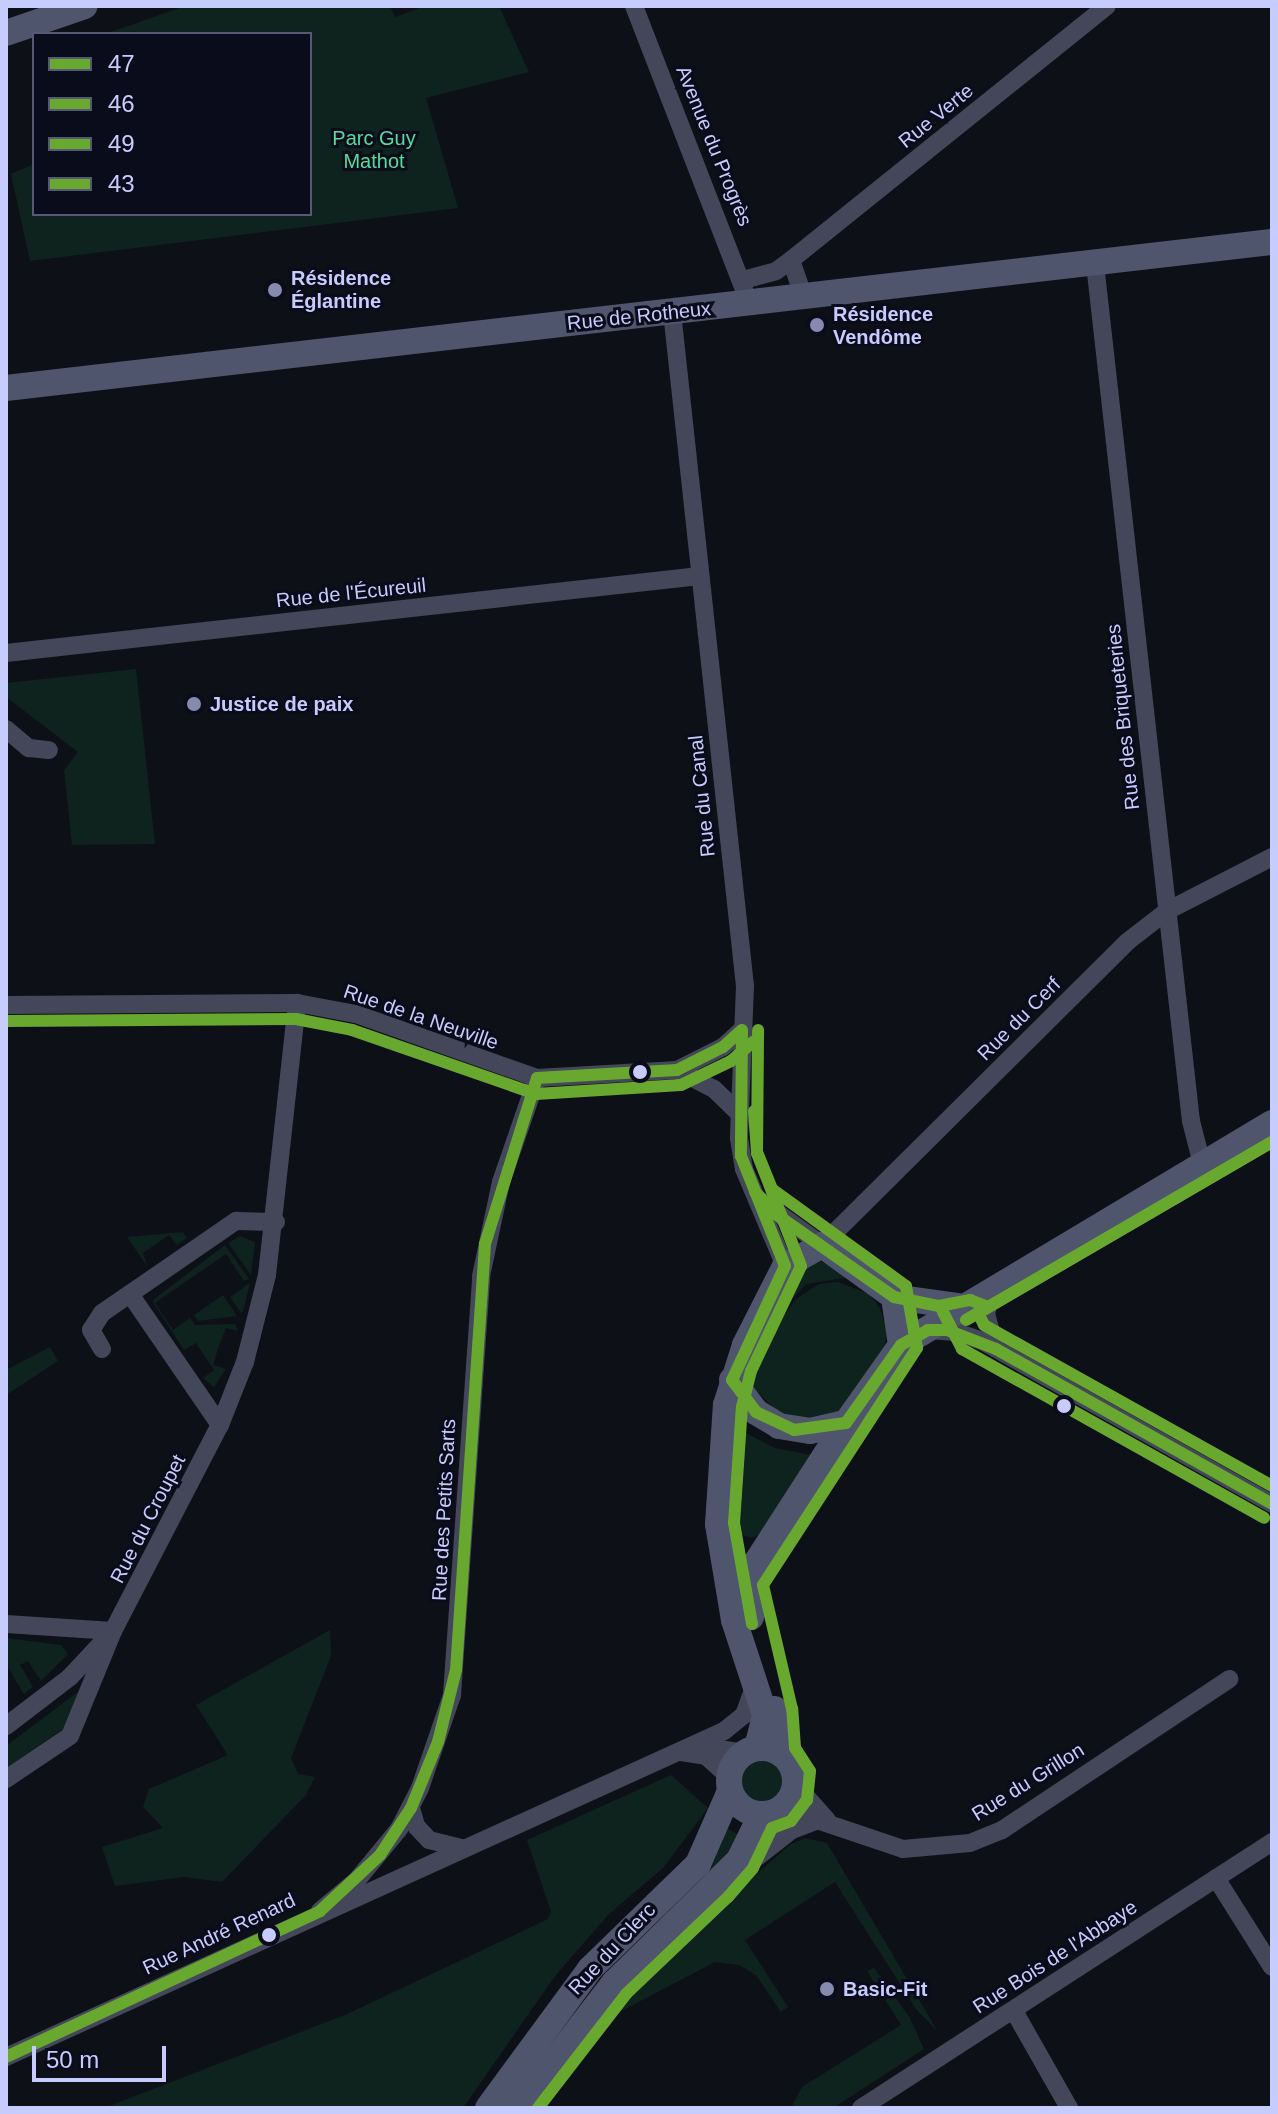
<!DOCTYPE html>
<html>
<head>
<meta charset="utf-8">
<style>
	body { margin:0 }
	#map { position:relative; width:1278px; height:2114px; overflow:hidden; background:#0e1018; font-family:Arial,sans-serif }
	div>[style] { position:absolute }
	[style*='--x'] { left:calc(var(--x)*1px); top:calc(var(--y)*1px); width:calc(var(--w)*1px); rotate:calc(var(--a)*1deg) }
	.green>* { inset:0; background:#0e221e }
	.round { border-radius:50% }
	.street>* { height:18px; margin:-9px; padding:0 9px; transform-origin:9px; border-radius:9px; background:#434759 }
	.secondary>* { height:26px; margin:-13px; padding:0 13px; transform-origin:13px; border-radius:13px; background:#4f556c }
	.secondary>.ring { margin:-13px; padding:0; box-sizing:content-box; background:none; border:26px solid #4f556c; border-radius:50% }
	.bus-1>* { height:12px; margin:-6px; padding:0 6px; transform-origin:6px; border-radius:6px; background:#69a82f }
	.bus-2>* { height:12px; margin:-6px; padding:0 6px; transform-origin:6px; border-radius:6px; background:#69a82f }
	.bus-3>* { height:12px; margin:-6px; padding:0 6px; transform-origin:6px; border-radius:6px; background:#69a82f }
	.bus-4>* { height:12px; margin:-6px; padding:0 6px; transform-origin:6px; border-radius:6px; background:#69a82f }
	.dots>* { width:22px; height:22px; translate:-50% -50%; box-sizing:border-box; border:4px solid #0b0c1b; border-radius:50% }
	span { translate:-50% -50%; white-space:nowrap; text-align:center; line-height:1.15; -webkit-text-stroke:6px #0b0c1b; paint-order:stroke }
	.street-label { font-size:20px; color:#c6ccfe }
	.park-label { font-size:20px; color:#54dc9a }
	.poi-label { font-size:20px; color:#c6ccfe; font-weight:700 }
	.left { translate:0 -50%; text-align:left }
	.frame { position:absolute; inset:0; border:8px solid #c6ccfe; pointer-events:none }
	.legend { position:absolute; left:32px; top:32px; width:280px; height:184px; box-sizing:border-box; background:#0b0c1b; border:2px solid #565976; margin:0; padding:10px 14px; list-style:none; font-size:24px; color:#c6ccfe }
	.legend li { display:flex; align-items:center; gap:16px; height:40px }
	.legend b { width:40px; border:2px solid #565976 }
	.scale { position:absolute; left:32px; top:2046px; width:134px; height:36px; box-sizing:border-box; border:4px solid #c6ccfe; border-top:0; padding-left:10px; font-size:24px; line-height:28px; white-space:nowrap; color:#c6ccfe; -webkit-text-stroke:6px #0b0c1b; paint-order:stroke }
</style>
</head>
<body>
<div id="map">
	<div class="green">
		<div style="clip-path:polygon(185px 6px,390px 6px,395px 17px,425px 6px,499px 6px,529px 72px,426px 98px,458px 208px,30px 261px,11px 174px,34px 164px,34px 214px,310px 214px,310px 34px,105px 34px)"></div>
		<div style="clip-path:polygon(136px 669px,155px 844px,72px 845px,64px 770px,78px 752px,6px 697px,6px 683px)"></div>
		<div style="clip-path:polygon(183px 1232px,187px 1238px,177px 1245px,169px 1235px,143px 1253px,147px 1266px,127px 1237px)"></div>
		<div style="clip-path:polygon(240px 1236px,255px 1242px,251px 1275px,228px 1243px)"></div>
		<div style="clip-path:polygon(225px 1245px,249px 1279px,244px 1281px,226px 1254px,155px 1303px,173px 1330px,190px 1318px,195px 1325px,235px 1324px,238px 1331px,226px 1328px,219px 1346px,213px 1365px,226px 1369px,214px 1387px,203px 1378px,214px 1370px,196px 1343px,184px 1350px,154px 1304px,153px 1300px)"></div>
		<div style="clip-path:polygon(818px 1260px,851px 1277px,806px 1284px,763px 1332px,789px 1276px)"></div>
		<div style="clip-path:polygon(838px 1282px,869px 1294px,880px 1308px,887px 1332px,884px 1352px,851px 1402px,837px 1412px,801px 1419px,779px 1413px,752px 1386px,755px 1354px,796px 1299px,819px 1284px)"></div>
		<div style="clip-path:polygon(250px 1283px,243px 1311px,241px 1313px,230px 1297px)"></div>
		<div style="clip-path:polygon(223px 1295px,237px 1316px,198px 1321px,194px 1315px)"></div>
		<div style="clip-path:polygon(50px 1347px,58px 1361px,6px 1395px,6px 1370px)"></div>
		<div style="clip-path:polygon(738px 1429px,775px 1448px,811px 1455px,761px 1533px,752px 1538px,736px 1533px,732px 1524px)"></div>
		<div style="clip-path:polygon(330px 1630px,331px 1656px,291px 1758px,298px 1774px,315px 1777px,306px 1795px,222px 1882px,184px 1877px,115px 1886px,102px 1847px,163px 1828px,143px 1807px,149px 1789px,228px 1755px,196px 1705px)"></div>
		<div style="clip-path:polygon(6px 1638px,61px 1645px,68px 1654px,41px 1681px,28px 1661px,20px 1665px,33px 1687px,24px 1694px,6px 1664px)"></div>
		<div style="clip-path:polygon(79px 1691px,66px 1727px,6px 1768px,6px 1746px)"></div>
		<div class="round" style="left:737px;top:1757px;width:50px;height:50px"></div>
		<div style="clip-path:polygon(671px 1775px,708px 1808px,663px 1868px,609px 1914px,555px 1976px,463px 2108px,104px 2108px,345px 2015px,548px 1919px,551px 1912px,527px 1840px)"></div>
		<div style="clip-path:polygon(723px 1826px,741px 1836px,738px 1849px,678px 1901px)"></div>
		<div style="clip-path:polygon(805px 1838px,827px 1843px,938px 2032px,916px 2009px,835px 1882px,745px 1940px,788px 2007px,781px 2012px,756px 1975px,739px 1965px,715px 1962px,608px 2018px,685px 1936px,791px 1844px)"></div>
		<div style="clip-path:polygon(874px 1968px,910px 2018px,924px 2049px,833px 2108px,791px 2108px,802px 2087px,901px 2025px,867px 1971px)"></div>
	</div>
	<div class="street">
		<div style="--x:634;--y:6;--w:305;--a:68.8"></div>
		<div style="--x:791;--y:260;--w:40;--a:71.1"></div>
		<div style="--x:1095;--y:264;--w:862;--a:83.61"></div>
		<div style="--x:1191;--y:1121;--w:44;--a:75.7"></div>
		<div style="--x:743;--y:280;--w:34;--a:-15"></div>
		<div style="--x:776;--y:271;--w:19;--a:-36"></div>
		<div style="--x:791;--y:260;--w:405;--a:-38.8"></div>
		<div style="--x:672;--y:312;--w:678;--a:83.82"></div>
		<div style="--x:745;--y:986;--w:152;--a:92.3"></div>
		<div style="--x:739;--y:1138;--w:31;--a:81"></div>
		<div style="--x:744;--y:1169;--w:105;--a:67.1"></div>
		<div style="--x:6;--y:653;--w:698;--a:-6.33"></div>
		<div style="--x:6;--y:729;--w:30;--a:40"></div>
		<div style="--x:29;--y:748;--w:20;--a:6"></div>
		<div style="--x:6;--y:1005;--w:291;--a:-0.4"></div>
		<div style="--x:297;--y:1003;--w:60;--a:10.6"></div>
		<div style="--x:356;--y:1014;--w:192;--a:19.5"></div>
		<div style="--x:537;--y:1078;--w:140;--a:-3.3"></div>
		<div style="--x:677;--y:1070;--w:51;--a:-26.6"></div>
		<div style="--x:723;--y:1047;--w:25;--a:-42"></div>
		<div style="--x:677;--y:1070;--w:42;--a:27.2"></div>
		<div style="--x:714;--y:1089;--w:33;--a:44"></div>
		<div style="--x:761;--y:1201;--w:75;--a:35.8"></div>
		<div style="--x:822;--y:1245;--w:430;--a:-44.8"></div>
		<div style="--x:1127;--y:942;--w:51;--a:-37.8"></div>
		<div style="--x:1167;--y:911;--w:118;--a:-27.2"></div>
		<div style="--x:993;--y:1286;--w:29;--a:104"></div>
		<div style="--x:986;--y:1314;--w:36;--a:74"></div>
		<div style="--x:130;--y:1294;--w:159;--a:55.5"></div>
		<div style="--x:928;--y:1330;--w:28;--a:4"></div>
		<div style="--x:956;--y:1332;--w:28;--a:19"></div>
		<div style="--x:982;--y:1341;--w:333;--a:29.3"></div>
		<div style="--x:102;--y:1349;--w:22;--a:-120"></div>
		<div style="--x:91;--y:1330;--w:20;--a:-57"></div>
		<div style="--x:102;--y:1313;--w:163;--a:-34.5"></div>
		<div style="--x:236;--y:1221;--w:40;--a:1.4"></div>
		<div style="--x:6;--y:1624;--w:107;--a:3.7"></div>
		<div style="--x:113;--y:1631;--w:113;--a:112.3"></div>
		<div style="--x:70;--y:1736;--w:77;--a:146.1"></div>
		<div style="--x:6;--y:1726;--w:81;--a:-37.4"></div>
		<div style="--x:70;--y:1677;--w:63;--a:-46.9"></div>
		<div style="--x:113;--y:1631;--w:232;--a:-62.6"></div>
		<div style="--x:220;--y:1425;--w:68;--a:-68.4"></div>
		<div style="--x:245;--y:1362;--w:90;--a:-75.8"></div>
		<div style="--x:267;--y:1275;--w:274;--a:-83.7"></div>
		<div style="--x:699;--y:1745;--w:46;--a:10.1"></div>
		<div style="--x:681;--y:1752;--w:25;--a:9"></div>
		<div style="--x:706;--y:1756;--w:31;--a:42"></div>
		<div style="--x:795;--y:1784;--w:48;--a:48.4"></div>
		<div style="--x:411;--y:1808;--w:19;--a:74"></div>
		<div style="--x:416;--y:1826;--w:19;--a:47"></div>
		<div style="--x:429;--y:1840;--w:33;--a:14"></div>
		<div style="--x:775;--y:1812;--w:21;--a:3"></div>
		<div style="--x:796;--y:1813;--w:113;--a:18.6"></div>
		<div style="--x:903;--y:1849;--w:67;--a:-5.1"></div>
		<div style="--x:970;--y:1843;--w:35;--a:-22"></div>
		<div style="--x:1002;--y:1830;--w:273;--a:-33.6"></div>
		<div style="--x:734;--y:1875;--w:73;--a:-37.8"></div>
		<div style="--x:792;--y:1830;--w:25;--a:-21"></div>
		<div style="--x:1216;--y:1878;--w:105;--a:57.8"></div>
		<div style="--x:320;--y:1911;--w:48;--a:-40"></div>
		<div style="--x:357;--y:1880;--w:66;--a:-50.5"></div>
		<div style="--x:399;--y:1829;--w:46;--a:-62.9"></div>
		<div style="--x:420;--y:1788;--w:98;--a:-71"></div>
		<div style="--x:452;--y:1695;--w:420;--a:-86"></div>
		<div style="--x:481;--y:1276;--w:96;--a:-78"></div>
		<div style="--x:501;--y:1182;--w:110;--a:-70.9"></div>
		<div style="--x:1014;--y:2011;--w:112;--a:60.4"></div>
		<div style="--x:6;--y:2057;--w:789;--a:-24.42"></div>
		<div style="--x:724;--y:1731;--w:26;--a:-39"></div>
		<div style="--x:744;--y:1715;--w:32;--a:-70"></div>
		<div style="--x:861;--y:2108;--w:490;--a:-32.9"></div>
	</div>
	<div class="secondary">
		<div style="--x:6;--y:33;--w:83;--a:-18.9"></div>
		<div style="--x:6;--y:388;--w:1274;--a:-6.58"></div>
		<div style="--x:901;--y:1345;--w:432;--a:-30.9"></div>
		<div style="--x:732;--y:1380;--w:40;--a:53"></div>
		<div style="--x:756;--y:1412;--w:27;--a:31"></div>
		<div style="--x:779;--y:1426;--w:31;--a:9"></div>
		<div style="--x:810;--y:1431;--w:37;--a:-13"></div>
		<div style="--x:846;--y:1423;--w:95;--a:-54.8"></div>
		<div style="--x:901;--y:1345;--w:49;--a:-98.3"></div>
		<div style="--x:751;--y:1617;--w:23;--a:-103"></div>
		<div style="--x:746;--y:1595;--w:23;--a:-80"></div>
		<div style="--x:750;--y:1572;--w:177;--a:-57.2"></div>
		<div style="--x:775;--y:1709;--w:44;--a:84.8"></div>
		<div style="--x:757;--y:1748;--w:34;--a:-76"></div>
		<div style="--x:765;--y:1715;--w:100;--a:-108.1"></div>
		<div style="--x:734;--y:1620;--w:97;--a:-99.5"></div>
		<div style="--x:718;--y:1524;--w:119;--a:-86.2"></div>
		<div style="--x:726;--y:1405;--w:63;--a:-72.4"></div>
		<div style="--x:745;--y:1345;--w:89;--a:-63.1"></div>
		<div style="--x:785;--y:1266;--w:43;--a:-29.6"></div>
		<div style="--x:822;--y:1245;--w:89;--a:35.8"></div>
		<div style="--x:894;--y:1297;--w:65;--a:8"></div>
		<div class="ring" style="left:729px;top:1748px;width:40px;height:40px"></div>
		<div style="--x:488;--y:2108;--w:172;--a:-53.7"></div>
		<div style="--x:590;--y:1969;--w:151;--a:-44.2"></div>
		<div style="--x:698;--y:1864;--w:80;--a:-66.3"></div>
		<div style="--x:518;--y:2108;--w:158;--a:-52.5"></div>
		<div style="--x:614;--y:1983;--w:175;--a:-44.5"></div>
		<div style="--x:739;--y:1860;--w:50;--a:-63.9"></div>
	</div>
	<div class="bus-1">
		<div style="--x:742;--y:1030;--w:126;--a:90.5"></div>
		<div style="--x:741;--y:1156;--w:118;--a:68.2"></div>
		<div style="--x:785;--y:1266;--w:126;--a:114.9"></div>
		<div style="--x:732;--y:1380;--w:40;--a:53"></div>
		<div style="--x:756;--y:1412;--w:42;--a:25.3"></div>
		<div style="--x:794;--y:1430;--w:52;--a:-7.7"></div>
		<div style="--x:846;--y:1423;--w:95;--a:-54.8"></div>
		<div style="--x:901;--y:1345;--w:31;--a:-29"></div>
		<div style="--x:928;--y:1330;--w:19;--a:0"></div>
		<div style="--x:947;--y:1330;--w:53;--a:21.2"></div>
		<div style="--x:996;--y:1349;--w:317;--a:29.3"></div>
		<div style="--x:537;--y:1078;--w:140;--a:-3.3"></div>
		<div style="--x:677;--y:1070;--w:51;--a:-26.6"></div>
		<div style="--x:723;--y:1047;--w:25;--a:-42"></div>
		<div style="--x:755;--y:1192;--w:32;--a:46"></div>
		<div style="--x:777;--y:1215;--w:143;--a:35"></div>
		<div style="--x:894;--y:1297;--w:46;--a:11.3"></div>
		<div style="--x:939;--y:1306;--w:32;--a:-11"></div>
		<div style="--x:970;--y:1300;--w:17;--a:21"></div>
		<div style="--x:6;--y:2057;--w:346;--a:-24.9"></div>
		<div style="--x:320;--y:1911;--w:82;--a:-43"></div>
		<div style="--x:380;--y:1855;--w:56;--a:-56.6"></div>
		<div style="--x:411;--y:1808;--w:71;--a:-67.8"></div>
		<div style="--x:438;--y:1742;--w:74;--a:-76"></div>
		<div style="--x:456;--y:1670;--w:427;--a:-86.1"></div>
		<div style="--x:485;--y:1244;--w:174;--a:-72.6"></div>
	</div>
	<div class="bus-2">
		<div style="--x:943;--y:1312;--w:42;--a:62.8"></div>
		<div style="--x:962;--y:1349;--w:346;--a:29.2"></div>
		<div style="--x:966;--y:1320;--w:354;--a:-30.2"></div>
	</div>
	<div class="bus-3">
		<div style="--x:6;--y:1021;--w:290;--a:-0.4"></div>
		<div style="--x:296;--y:1019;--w:57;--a:11.1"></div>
		<div style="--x:352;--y:1030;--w:195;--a:19.2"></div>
		<div style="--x:536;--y:1094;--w:145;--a:-3.6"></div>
		<div style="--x:681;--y:1085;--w:55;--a:-25.6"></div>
		<div style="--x:731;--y:1061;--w:29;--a:-41"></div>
		<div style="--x:752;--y:1624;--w:103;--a:-100.1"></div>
		<div style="--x:734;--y:1523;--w:116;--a:-86.1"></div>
		<div style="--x:742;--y:1407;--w:37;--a:-76"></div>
		<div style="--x:751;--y:1371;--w:116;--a:-64.5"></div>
		<div style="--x:801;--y:1266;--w:121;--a:-111.3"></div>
		<div style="--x:757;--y:1153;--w:123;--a:-89.5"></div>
		<div style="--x:538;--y:2108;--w:144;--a:-52.3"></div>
		<div style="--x:626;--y:1994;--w:141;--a:-43.6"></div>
		<div style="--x:728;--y:1897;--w:38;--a:-49"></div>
		<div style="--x:753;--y:1868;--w:44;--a:-64.6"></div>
		<div style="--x:772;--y:1828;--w:20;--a:-20"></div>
		<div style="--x:791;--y:1821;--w:26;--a:-53"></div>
		<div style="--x:807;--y:1800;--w:29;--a:-84"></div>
		<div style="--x:810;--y:1771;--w:27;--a:-123"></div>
		<div style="--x:795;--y:1748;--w:39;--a:-94"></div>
		<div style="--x:792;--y:1709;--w:127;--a:-103.2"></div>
		<div style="--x:763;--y:1585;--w:283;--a:-57"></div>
		<div style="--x:917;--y:1348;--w:63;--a:-100.1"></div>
		<div style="--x:906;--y:1286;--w:165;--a:-144.1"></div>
		<div style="--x:772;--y:1189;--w:40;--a:-112"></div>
		<div style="--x:757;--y:1152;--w:41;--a:-94.2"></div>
	</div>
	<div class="bus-4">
		<div style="--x:1272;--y:1142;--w:340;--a:149.8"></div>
		<div style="--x:978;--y:1313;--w:13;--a:63"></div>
		<div style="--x:984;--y:1325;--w:330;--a:29.2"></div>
	</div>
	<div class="dots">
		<div style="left:275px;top:290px;background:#868aae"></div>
		<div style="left:817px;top:325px;background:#868aae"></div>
		<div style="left:194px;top:704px;background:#868aae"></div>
		<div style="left:640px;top:1072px;background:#c6ccfe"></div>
		<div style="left:1064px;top:1406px;background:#c6ccfe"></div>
		<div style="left:269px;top:1935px;background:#c6ccfe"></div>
		<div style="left:827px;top:1989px;background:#868aae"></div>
	</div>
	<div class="street-label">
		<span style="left:936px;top:116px;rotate:-39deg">Rue Verte</span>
		<span style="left:714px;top:146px;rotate:68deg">Avenue du Progrès</span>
		<span style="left:639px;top:316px;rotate:-6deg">Rue de Rotheux</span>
		<span style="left:351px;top:593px;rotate:-6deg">Rue de l'Écureuil</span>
		<span style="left:1123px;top:717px;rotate:-96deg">Rue des Briqueteries</span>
		<span style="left:702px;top:796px;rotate:-96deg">Rue du Canal</span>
		<span style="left:421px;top:1017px;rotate:19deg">Rue de la Neuville</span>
		<span style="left:1019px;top:1019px;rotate:-45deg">Rue du Cerf</span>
		<span style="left:444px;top:1510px;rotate:-87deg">Rue des Petits Sarts</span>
		<span style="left:148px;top:1519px;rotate:-63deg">Rue du Croupet</span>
		<span style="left:1028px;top:1782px;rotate:-32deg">Rue du Grillon</span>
		<span style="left:219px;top:1934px;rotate:-25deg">Rue André Renard</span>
		<span style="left:612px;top:1949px;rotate:-47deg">Rue du Clerc</span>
		<span style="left:1055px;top:1957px;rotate:-33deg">Rue Bois de l'Abbaye</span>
	</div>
	<div class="park-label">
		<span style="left:374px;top:150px">Parc Guy<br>Mathot</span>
	</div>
	<div class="poi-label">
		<span class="left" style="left:291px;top:290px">Résidence<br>Églantine</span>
		<span class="left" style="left:833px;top:326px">Résidence<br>Vendôme</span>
		<span class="left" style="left:210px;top:704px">Justice de paix</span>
		<span class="left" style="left:843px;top:1989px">Basic-Fit</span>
	</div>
	<div class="frame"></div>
	<ul class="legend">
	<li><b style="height:10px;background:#69a82f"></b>47</li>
	<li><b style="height:10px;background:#69a82f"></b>46</li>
	<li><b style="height:10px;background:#69a82f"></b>49</li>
	<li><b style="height:10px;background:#69a82f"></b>43</li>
	</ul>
	<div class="scale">50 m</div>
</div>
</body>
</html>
